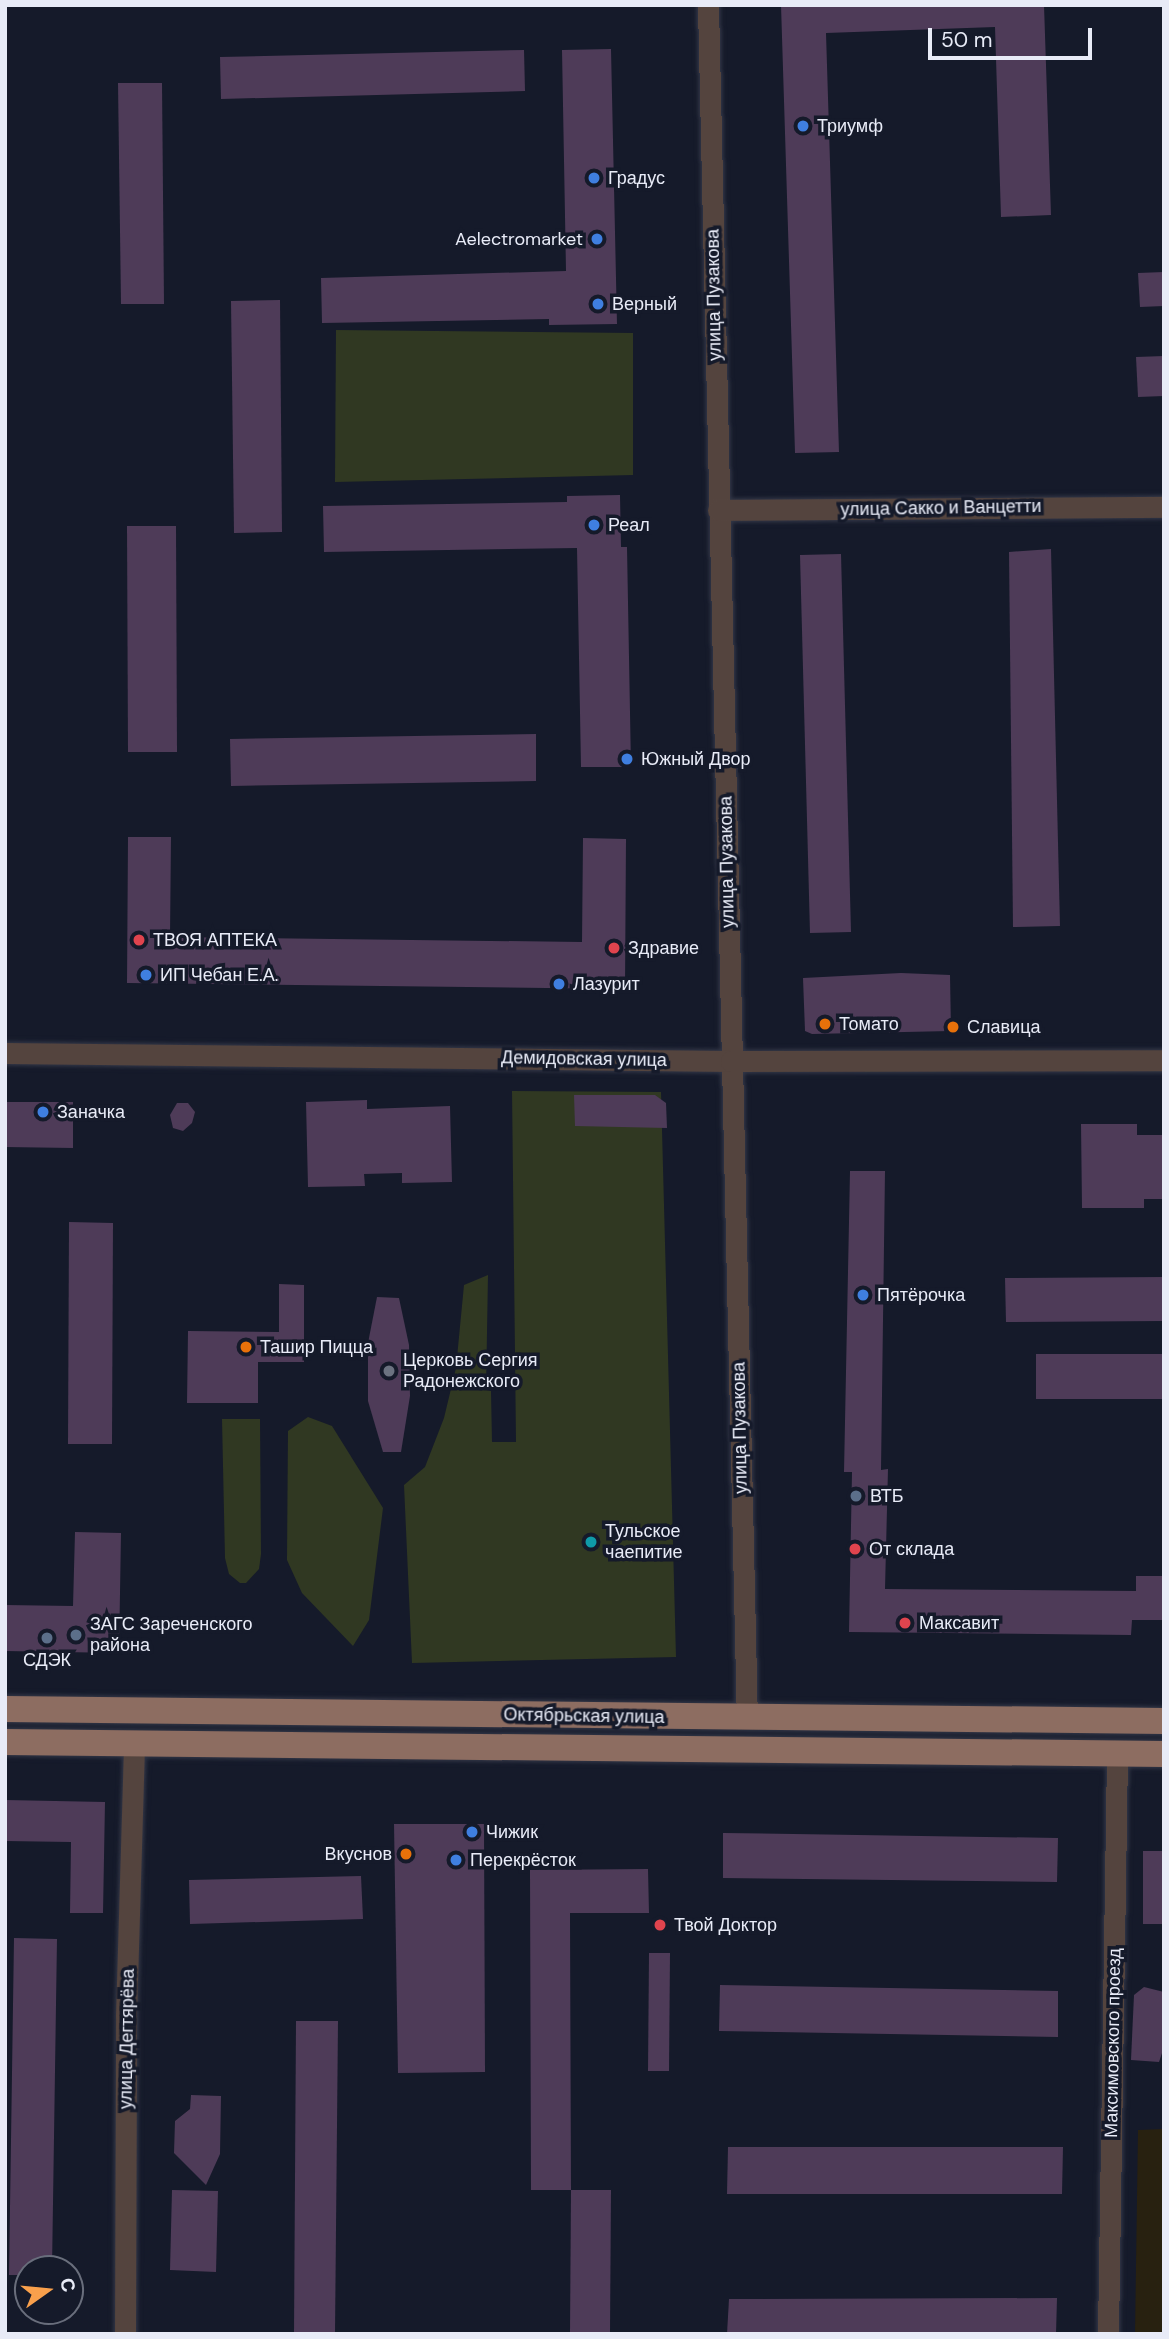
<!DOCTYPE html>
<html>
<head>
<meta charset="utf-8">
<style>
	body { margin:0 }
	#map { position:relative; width:1169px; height:2339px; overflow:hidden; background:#151a2a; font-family:"DM Sans",sans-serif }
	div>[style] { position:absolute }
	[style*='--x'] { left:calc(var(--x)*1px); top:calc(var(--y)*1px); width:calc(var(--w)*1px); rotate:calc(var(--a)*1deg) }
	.education>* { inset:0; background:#282110 }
	.green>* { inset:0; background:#303822 }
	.building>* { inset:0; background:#4e3b58 }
	.roads { filter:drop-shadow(0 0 2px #333747) drop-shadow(0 0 2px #333747) }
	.minor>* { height:21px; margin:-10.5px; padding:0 10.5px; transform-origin:10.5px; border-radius:10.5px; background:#54443e }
	.major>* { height:26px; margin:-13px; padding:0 13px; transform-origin:13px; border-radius:13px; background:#8d6d61 }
	.dots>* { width:19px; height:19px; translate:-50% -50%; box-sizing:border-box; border:4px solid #151a2a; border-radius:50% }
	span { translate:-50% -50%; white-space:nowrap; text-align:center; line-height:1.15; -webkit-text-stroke:7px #151a2a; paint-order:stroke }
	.poi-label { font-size:18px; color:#e8ebf7 }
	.left { translate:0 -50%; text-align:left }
	.right { translate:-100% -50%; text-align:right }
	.street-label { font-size:18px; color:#e8ebf7 }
	.frame { position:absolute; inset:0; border:7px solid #e8ebf7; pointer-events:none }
	.north { position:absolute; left:14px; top:2255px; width:70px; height:70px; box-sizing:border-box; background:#151a2a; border:2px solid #696e7c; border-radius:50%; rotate:75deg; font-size:19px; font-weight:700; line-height:28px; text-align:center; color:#e8ebf7 }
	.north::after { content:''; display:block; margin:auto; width:24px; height:32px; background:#f9a04c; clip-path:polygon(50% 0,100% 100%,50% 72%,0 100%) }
	.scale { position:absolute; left:928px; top:28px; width:164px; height:32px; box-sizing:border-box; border:4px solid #e8ebf7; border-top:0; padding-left:9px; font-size:21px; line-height:24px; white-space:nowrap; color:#e8ebf7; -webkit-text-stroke:5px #151a2a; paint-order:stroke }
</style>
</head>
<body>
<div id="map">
	<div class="education">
		<div style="clip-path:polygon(1164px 2129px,1164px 2334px,1135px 2334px,1138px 2130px)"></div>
	</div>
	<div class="green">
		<div style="clip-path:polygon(336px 330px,633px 333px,633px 475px,335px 482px)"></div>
		<div style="clip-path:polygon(512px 1091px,661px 1092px,676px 1657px,412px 1663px,404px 1485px,425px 1467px,444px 1418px,456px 1368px,464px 1285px,488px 1275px,486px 1390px,491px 1391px,492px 1442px,516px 1442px)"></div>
		<div style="clip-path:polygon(308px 1417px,332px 1426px,383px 1508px,369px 1620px,353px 1646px,302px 1593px,287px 1560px,288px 1431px)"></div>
		<div style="clip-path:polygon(222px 1419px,260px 1419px,261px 1554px,259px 1569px,246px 1583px,240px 1583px,229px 1574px,225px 1558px)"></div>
	</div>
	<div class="building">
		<div style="clip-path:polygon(781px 5px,1044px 5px,1051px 215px,1001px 217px,995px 27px,826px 33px,839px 452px,795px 453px)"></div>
		<div style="clip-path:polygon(611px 49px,617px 324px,549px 325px,549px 319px,322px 323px,321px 278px,566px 271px,562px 50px)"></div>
		<div style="clip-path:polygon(524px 50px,525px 91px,221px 99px,220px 57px)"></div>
		<div style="clip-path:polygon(118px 83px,162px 83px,164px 304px,121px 304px)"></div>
		<div style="clip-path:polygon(1164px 272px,1164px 306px,1140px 307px,1138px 273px)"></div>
		<div style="clip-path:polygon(280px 300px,282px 532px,234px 533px,231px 301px)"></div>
		<div style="clip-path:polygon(1164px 356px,1164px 396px,1138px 397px,1136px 357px)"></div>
		<div style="clip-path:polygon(620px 495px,621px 547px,627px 547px,631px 767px,581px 767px,577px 548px,324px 552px,323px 506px,567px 502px,567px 496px)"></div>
		<div style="clip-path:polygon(127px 526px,176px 526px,177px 752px,128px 752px)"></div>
		<div style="clip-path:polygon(1051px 549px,1060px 926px,1013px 927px,1009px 552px)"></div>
		<div style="clip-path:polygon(841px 554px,851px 932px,810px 933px,800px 555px)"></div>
		<div style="clip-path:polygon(536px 734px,536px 781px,231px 786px,230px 739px)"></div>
		<div style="clip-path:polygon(128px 837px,171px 837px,170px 937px,582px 942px,583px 838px,626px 839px,625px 989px,127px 983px)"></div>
		<div style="clip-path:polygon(901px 973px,950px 975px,951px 1031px,812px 1034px,805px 1031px,803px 978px)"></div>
		<div style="clip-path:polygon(574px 1095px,655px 1095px,666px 1103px,667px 1128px,575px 1126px)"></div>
		<div style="clip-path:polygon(367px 1100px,367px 1109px,450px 1106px,452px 1182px,402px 1183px,402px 1173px,364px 1174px,365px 1186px,308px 1187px,306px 1102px)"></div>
		<div style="clip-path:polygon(5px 1102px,73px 1102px,73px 1148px,5px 1147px)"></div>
		<div style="clip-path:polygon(177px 1103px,188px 1103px,195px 1112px,192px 1123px,183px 1131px,173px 1128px,170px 1115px)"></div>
		<div style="clip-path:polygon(1081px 1124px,1137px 1124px,1137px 1135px,1164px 1135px,1164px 1199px,1144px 1199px,1144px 1208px,1082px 1208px)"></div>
		<div style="clip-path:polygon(850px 1171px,885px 1171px,881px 1470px,888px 1469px,885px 1589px,1136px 1591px,1136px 1576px,1164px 1576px,1164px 1620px,1132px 1620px,1131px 1635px,849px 1632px,852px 1472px,844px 1472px)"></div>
		<div style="clip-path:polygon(69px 1222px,113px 1223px,112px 1444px,68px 1444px)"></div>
		<div style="clip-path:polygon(1164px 1277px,1164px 1321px,1006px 1322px,1005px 1278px)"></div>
		<div style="clip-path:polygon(279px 1284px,304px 1285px,304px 1362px,258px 1362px,258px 1403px,187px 1403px,188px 1331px,279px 1332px)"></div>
		<div style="clip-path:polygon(377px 1297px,399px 1298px,409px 1345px,410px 1396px,401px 1452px,383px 1452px,368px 1401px,368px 1343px)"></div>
		<div style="clip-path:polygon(1036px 1354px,1164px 1354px,1164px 1399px,1036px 1399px)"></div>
		<div style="clip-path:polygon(75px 1532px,121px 1533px,119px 1653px,5px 1651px,5px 1605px,73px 1606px)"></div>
		<div style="clip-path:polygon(5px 1800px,105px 1802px,103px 1913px,70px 1913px,71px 1842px,5px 1841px)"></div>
		<div style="clip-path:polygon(394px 1824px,484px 1824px,485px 2072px,398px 2073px)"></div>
		<div style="clip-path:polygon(723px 1833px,1058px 1838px,1057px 1882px,723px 1878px)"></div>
		<div style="clip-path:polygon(1143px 1851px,1164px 1851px,1164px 1924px,1143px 1924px)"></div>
		<div style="clip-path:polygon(648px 1869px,649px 1913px,570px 1913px,571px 2190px,531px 2190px,530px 1870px)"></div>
		<div style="clip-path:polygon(361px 1876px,363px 1919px,190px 1924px,189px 1880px)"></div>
		<div style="clip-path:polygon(14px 1938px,57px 1939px,52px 2269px,28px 2269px,28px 2275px,9px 2275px)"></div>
		<div style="clip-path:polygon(649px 1953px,670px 1953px,669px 2071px,648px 2071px)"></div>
		<div style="clip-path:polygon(720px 1985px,1058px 1991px,1058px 2037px,719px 2031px)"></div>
		<div style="clip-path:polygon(1144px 1987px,1164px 1992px,1164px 2047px,1159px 2062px,1131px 2060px,1134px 1995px)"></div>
		<div style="clip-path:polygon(296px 2021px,338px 2021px,335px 2334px,294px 2334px)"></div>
		<div style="clip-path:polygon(191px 2095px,221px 2096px,220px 2154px,206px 2185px,174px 2153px,175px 2121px,190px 2109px)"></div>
		<div style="clip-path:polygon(728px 2147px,1063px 2147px,1062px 2194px,727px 2194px)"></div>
		<div style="clip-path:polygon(172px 2190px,218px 2191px,216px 2272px,170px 2270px)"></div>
		<div style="clip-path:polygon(571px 2190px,611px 2190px,610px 2334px,570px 2334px)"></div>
		<div style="clip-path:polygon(1057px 2298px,1056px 2334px,727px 2334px,729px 2299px)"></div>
	</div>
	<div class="roads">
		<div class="minor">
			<div style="--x:708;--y:5;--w:1713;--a:88.7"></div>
			<div style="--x:718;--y:510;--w:446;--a:-0.4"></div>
			<div style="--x:5;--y:1053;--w:726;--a:0.63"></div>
			<div style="--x:731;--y:1061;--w:433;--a:-0.1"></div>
			<div style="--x:125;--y:2334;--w:318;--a:-89.8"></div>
			<div style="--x:126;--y:2016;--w:271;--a:-88.3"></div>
			<div style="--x:1108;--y:2334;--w:581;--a:-89.11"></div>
		</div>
		<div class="major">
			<div style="--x:5;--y:1709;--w:1159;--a:0.59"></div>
			<div style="--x:5;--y:1742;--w:1159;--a:0.59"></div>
		</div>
	</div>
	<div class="dots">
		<div style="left:803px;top:126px;background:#3f7fe0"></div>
		<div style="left:594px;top:178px;background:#3f7fe0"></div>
		<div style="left:597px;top:239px;background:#3f7fe0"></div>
		<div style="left:598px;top:304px;background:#3f7fe0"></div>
		<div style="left:594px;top:525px;background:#3f7fe0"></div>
		<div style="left:627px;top:759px;background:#3f7fe0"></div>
		<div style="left:139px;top:940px;background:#e0444e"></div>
		<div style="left:614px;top:948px;background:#e0444e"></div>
		<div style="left:146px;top:975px;background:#3f7fe0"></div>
		<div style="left:559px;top:984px;background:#3f7fe0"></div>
		<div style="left:825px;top:1024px;background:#e8710a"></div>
		<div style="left:953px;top:1027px;background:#e8710a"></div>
		<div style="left:43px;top:1112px;background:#3f7fe0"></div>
		<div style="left:863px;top:1295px;background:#3f7fe0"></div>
		<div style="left:246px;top:1347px;background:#e8710a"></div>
		<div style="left:389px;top:1371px;background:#6b7280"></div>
		<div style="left:856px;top:1496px;background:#5c6f8a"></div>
		<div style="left:591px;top:1542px;background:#0f9aa8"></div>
		<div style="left:855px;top:1549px;background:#e0444e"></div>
		<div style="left:905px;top:1623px;background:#e0444e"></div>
		<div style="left:76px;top:1635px;background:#5c6f8a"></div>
		<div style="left:47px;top:1638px;background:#5c6f8a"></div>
		<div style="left:472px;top:1832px;background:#3f7fe0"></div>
		<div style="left:406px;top:1854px;background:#e8710a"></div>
		<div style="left:456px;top:1860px;background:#3f7fe0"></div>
		<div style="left:660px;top:1925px;background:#e0444e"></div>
	</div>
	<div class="poi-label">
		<span class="left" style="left:817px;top:126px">Триумф</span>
		<span class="left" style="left:608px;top:178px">Градус</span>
		<span class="right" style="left:583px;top:239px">Aelectromarket</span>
		<span class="left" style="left:612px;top:304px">Верный</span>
		<span class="left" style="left:608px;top:525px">Реал</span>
		<span class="left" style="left:641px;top:759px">Южный Двор</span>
		<span class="left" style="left:153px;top:940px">ТВОЯ АПТЕКА</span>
		<span class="left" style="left:628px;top:948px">Здравие</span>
		<span class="left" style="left:160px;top:975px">ИП Чебан Е.А.</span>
		<span class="left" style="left:573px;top:984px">Лазурит</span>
		<span class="left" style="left:839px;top:1024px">Томато</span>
		<span class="left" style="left:967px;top:1027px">Славица</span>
		<span class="left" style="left:57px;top:1112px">Заначка</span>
		<span class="left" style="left:877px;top:1295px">Пятёрочка</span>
		<span class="left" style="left:260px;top:1347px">Ташир Пицца</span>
		<span class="left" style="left:403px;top:1371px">Церковь Сергия<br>Радонежского</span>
		<span class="left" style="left:870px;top:1496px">ВТБ</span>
		<span class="left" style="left:605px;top:1542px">Тульское<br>чаепитие</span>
		<span class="left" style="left:869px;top:1549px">От склада</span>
		<span class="left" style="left:919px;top:1623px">Максавит</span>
		<span class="left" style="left:90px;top:1635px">ЗАГС Зареченского<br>района</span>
		<span style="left:47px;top:1660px">СДЭК</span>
		<span class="left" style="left:486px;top:1832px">Чижик</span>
		<span class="right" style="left:392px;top:1854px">Вкуснов</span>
		<span class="left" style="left:470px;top:1860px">Перекрёсток</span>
		<span class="left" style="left:674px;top:1925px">Твой Доктор</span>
	</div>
	<div class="street-label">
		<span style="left:714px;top:295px;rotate:-91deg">улица Пузакова</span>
		<span style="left:941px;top:508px;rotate:-1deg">улица Сакко и Ванцетти</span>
		<span style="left:727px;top:862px;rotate:-91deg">улица Пузакова</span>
		<span style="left:584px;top:1059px;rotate:1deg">Демидовская улица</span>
		<span style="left:740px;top:1428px;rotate:-91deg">улица Пузакова</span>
		<span style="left:584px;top:1716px;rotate:1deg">Октябрьская улица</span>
		<span style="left:127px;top:2039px;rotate:-89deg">улица Дегтярёва</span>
		<span style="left:1113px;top:2043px;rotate:-89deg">Максимовского проезд</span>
	</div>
	<div class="frame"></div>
	<div class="north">С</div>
	<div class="scale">50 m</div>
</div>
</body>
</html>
